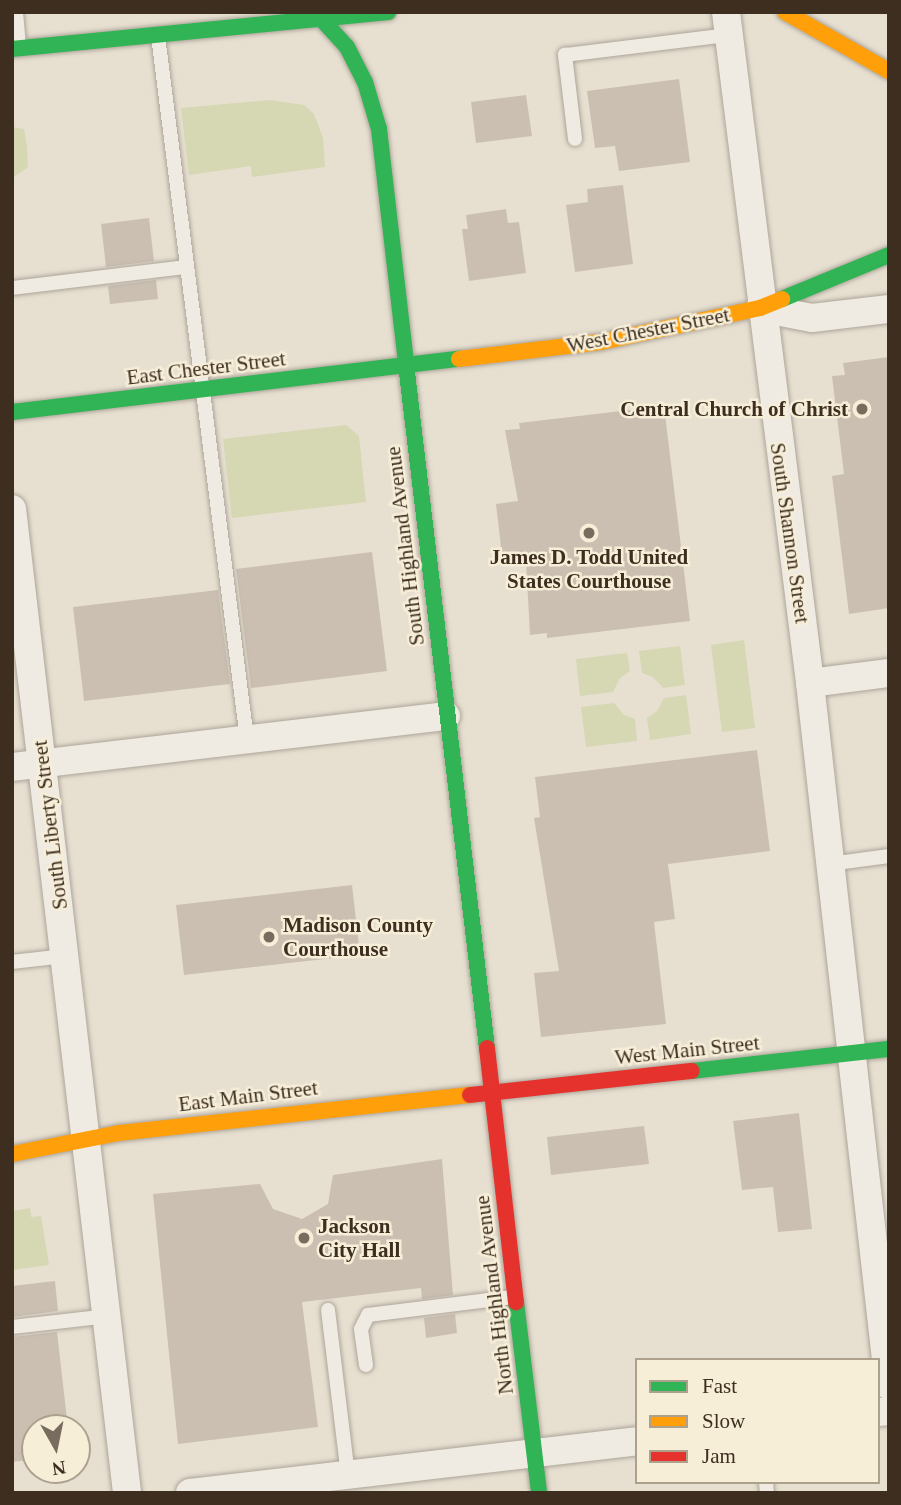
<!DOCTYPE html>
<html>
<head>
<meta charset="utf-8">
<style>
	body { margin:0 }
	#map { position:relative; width:901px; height:1505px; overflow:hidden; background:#e7e0d1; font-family:Georgia,serif }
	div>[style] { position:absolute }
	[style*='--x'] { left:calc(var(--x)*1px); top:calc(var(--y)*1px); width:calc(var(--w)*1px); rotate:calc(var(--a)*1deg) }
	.green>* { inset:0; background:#d6d7b3 }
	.building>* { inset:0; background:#cbbfb2 }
	.roads { filter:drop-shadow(0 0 2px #ada599) drop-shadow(0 0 2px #ada599) }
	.lane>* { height:14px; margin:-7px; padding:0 7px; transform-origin:7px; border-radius:7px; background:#efebe3 }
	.street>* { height:28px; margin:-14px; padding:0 14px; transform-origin:14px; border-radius:14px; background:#efebe3 }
	.fast>* { height:16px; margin:-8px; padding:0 8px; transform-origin:8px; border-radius:8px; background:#30b455 }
	.slow>* { height:16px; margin:-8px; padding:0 8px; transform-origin:8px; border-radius:8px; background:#ff9f0a }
	.jam>* { height:16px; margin:-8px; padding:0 8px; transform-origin:8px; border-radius:8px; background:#e5322d }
	.dots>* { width:19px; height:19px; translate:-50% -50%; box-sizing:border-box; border:4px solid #f7eed8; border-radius:50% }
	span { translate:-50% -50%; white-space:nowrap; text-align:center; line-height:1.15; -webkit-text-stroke:5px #f7eed8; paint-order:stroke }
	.street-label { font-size:21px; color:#3d2e20 }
	.poi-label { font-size:21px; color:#3d2e20; font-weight:700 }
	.right { translate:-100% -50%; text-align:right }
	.left { translate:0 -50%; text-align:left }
	.frame { position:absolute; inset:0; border:14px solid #3d2e20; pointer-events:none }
	.legend { position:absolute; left:635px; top:1358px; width:245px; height:126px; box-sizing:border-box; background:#f7eed8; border:2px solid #ada18e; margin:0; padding:9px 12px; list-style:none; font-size:21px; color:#3d2e20 }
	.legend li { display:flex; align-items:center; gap:14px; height:35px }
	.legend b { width:35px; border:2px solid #ada18e }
	.north { position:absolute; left:21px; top:1414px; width:70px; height:70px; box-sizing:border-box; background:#f7eed8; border:2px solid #ada18e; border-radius:50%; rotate:171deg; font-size:19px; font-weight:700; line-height:28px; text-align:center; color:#3d2e20 }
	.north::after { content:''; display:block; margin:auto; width:24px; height:32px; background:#786c5e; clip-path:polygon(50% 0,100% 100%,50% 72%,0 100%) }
</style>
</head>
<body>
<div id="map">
	<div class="green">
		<div style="clip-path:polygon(270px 100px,304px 105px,314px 114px,323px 138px,325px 167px,252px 177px,251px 166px,189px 175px,181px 108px)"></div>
		<div style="clip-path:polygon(12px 127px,24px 129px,27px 147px,28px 167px,14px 177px)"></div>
		<div style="clip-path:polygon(346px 425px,359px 436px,366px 502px,232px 518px,223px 439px)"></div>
		<div style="clip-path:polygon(744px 640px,755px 728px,722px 732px,711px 645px)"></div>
		<div style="clip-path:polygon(680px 646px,685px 685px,663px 688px,653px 677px,642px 673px,639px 651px)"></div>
		<div style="clip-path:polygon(627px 653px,630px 671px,620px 678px,613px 692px,580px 696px,576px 659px)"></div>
		<div style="clip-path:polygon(686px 695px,691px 734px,650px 740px,647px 718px,657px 711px,664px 698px)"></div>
		<div style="clip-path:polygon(614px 703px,624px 715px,635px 719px,637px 741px,586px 747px,581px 707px)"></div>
		<div style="clip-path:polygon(30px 1208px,31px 1217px,41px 1216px,49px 1265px,12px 1270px,12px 1211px)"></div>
	</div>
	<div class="building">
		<div style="clip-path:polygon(679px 79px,690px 162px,619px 171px,615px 146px,595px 148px,587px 91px)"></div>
		<div style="clip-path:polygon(526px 95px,532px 136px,476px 143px,471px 102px)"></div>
		<div style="clip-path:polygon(623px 185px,633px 264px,575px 272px,566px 205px,588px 202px,587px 189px)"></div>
		<div style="clip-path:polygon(506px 209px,508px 223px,519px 222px,526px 273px,469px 281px,462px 229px,468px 229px,466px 215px)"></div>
		<div style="clip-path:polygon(149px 218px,154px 261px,106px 267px,101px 224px)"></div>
		<div style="clip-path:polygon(156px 280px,158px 299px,110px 304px,108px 286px)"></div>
		<div style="clip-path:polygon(889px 357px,889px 608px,849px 614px,832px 476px,844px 474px,832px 376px,845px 375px,843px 363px)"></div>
		<div style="clip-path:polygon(664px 406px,690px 621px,547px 638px,547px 633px,530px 635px,526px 561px,503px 564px,496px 504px,518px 501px,505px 430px,520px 429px,519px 423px)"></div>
		<div style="clip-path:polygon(372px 552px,387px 671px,251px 688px,236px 569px)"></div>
		<div style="clip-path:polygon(218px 590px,230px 684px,84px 701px,73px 607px)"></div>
		<div style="clip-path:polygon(757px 750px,770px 851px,668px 864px,675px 919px,654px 922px,666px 1024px,541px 1037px,534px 973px,559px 971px,534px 818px,540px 817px,535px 777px)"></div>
		<div style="clip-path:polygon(352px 885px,360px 955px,184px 975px,176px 905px)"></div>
		<div style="clip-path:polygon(799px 1113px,812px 1229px,778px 1232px,773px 1187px,742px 1190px,733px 1121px)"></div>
		<div style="clip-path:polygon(644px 1126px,649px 1164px,551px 1175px,547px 1137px)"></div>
		<div style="clip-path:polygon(442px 1159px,453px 1295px,422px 1299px,421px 1288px,302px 1302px,318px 1427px,178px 1444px,153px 1194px,260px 1184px,273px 1209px,302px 1219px,328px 1204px,333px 1175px)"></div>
		<div style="clip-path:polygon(55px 1281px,58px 1311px,12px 1317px,12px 1286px)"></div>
		<div style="clip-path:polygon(455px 1314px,457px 1333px,426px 1338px,424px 1318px)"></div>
		<div style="clip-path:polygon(57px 1332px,68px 1428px,35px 1428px,35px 1459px,12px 1462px,12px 1337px)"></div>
	</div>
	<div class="roads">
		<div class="lane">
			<div style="--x:16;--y:12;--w:34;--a:85"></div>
			<div style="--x:158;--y:36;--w:710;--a:82.79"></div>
			<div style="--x:575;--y:139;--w:85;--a:-96.8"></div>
			<div style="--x:565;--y:55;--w:164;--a:-7"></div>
			<div style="--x:12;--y:288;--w:175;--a:-6.9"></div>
			<div style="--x:830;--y:864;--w:60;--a:-7.7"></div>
			<div style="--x:12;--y:962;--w:53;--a:-6.5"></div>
			<div style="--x:328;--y:1310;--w:166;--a:83.1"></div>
			<div style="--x:12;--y:1327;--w:97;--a:-6.5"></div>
			<div style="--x:366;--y:1365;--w:36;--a:-98"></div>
			<div style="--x:361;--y:1329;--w:16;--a:-63"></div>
			<div style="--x:368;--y:1315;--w:146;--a:-7.1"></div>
			<div style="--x:766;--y:1482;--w:11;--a:85"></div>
		</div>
		<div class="street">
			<div style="--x:726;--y:12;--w:676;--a:82.86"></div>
			<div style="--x:810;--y:683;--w:707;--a:83.59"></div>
			<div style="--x:760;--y:308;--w:53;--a:10.9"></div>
			<div style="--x:812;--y:318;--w:78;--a:-6.7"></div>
			<div style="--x:12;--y:509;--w:991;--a:83.33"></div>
			<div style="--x:810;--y:683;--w:80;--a:-7.2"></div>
			<div style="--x:12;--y:767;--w:437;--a:-6.7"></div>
			<div style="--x:878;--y:1412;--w:11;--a:-5"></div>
			<div style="--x:190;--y:1493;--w:450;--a:-6.6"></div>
		</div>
		<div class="fast">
			<div style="--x:315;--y:12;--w:47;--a:47.6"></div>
			<div style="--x:347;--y:47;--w:39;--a:63"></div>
			<div style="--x:365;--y:82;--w:49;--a:73.4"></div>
			<div style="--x:379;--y:129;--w:237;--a:83.4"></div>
			<div style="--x:12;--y:49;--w:378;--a:-5.6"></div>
			<div style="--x:782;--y:299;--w:116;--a:-22.4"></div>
			<div style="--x:406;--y:364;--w:689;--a:83.25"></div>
			<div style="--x:12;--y:412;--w:450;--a:-6.8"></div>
			<div style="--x:692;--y:1071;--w:198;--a:-6.4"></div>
			<div style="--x:516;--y:1302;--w:192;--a:83.1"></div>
		</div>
		<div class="slow">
			<div style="--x:785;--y:12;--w:120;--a:29.6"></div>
			<div style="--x:459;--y:359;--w:143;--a:-6.8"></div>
			<div style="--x:601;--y:342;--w:163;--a:-12.1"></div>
			<div style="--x:760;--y:308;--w:24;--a:-22"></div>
			<div style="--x:12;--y:1154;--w:109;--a:-11.1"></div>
			<div style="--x:119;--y:1133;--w:353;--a:-6.2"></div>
		</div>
		<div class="jam">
			<div style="--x:487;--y:1048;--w:256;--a:83.5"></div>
			<div style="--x:470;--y:1095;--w:223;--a:-6.2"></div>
		</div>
	</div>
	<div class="dots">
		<div style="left:862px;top:409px;background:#786c5e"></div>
		<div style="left:589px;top:533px;background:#786c5e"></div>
		<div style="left:269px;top:937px;background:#786c5e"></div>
		<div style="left:304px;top:1238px;background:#786c5e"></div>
	</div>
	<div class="street-label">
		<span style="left:648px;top:330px;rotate:-11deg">West Chester Street</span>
		<span style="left:206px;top:368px;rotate:-7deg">East Chester Street</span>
		<span style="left:790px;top:533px;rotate:82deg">South Shannon Street</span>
		<span style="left:405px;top:546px;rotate:-97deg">South Highland Avenue</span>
		<span style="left:50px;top:825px;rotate:-97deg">South Liberty Street</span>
		<span style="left:687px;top:1050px;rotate:-6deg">West Main Street</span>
		<span style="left:248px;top:1096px;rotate:-7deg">East Main Street</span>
		<span style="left:494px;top:1295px;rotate:-97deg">North Highland Avenue</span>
	</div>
	<div class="poi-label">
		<span class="right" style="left:848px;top:409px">Central Church of Christ</span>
		<span style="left:589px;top:569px">James D. Todd United<br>States Courthouse</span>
		<span class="left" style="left:283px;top:937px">Madison County<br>Courthouse</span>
		<span class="left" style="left:318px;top:1238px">Jackson<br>City Hall</span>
	</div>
	<div class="frame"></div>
	<ul class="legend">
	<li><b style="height:9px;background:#30b455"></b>Fast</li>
	<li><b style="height:9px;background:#ff9f0a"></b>Slow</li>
	<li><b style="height:9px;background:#e5322d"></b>Jam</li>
	</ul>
	<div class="north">N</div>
</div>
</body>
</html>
